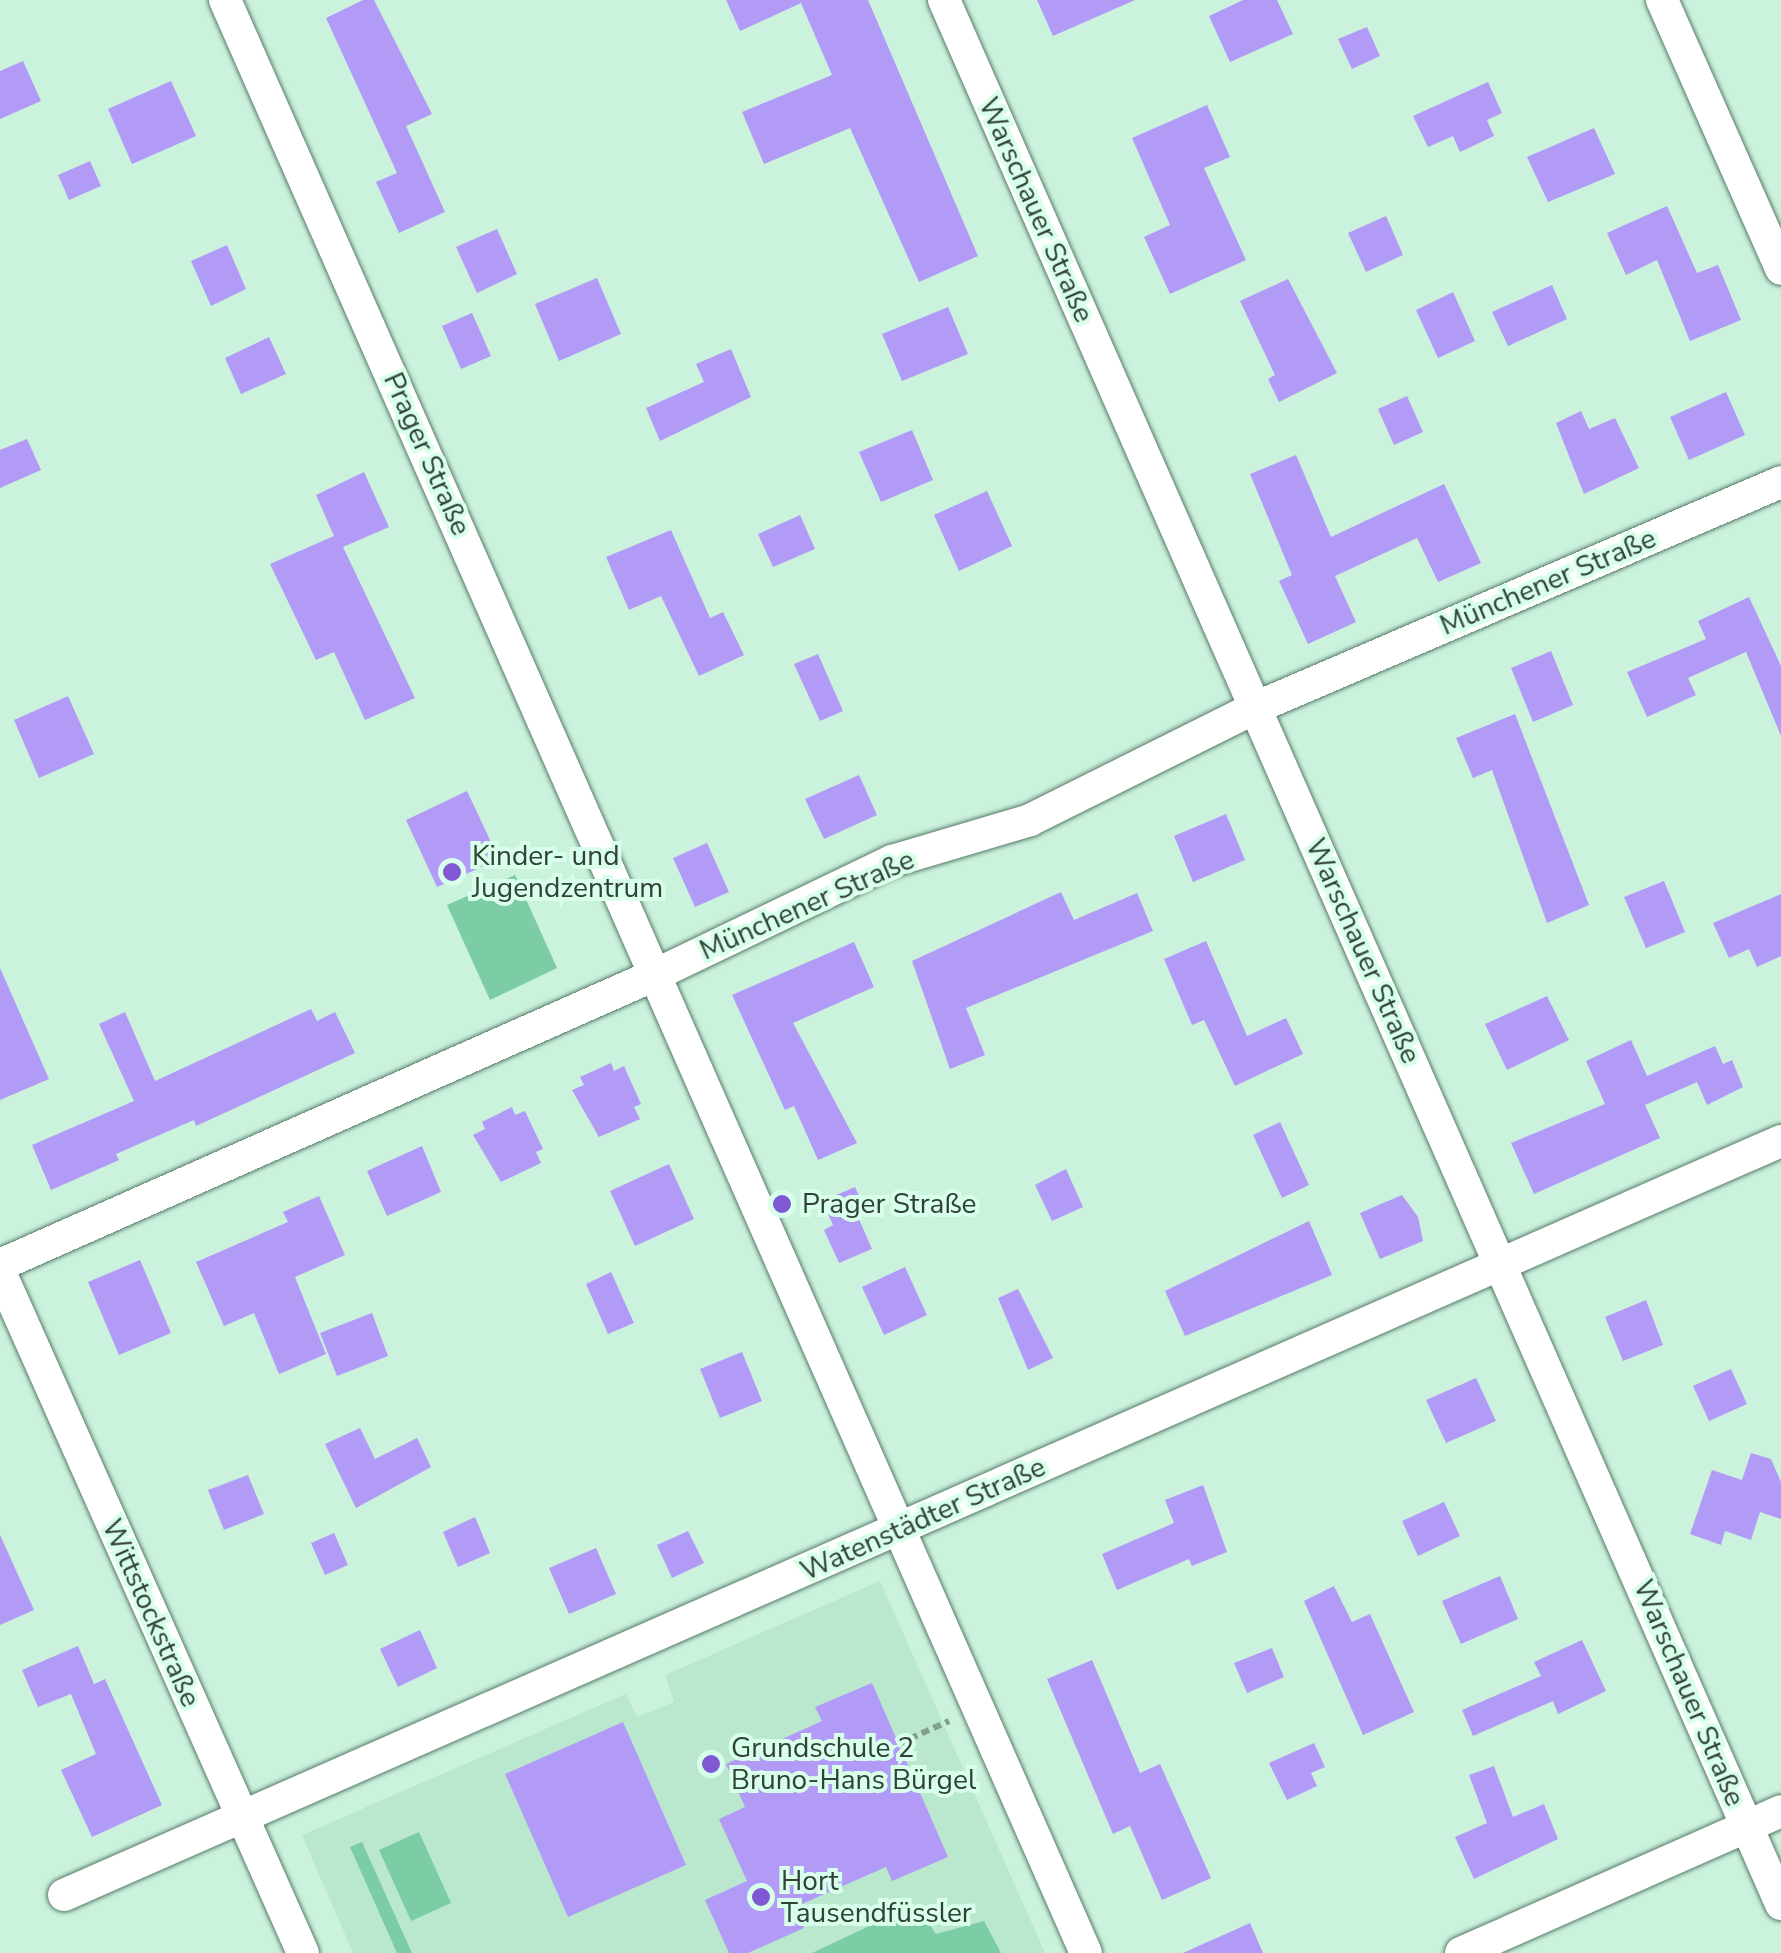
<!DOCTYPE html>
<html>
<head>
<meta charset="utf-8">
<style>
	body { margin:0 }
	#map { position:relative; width:1781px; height:1953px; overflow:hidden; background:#cbf2dd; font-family:"Nunito Sans",sans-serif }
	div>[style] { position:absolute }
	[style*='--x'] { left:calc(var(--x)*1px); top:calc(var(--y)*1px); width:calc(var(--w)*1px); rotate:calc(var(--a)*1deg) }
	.built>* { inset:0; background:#b9e8cf }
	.green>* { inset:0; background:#7ccca5 }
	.building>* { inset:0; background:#b29bf6 }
	.path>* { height:6px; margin-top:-3px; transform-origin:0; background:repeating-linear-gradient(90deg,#829e8f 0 8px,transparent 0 13px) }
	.roads { filter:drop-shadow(0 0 2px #577b69) drop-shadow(0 0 2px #577b69) }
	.minor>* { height:32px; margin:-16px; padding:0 16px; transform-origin:16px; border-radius:16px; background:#fff }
	.dots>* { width:28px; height:28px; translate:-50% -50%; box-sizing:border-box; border:5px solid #d8ffea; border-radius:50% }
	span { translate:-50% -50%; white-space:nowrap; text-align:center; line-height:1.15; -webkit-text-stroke:8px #d8ffea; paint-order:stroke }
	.street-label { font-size:28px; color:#314038 }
	.poi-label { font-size:28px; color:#314038 }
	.left { translate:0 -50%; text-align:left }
</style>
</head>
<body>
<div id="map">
	<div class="built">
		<div style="clip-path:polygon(880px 1581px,1045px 1953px,353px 1953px,302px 1835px,626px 1694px,637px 1717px,674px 1702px,665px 1675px)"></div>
	</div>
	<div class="green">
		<div style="clip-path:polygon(515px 875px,557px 968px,490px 1000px,447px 905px)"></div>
		<div style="clip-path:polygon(419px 1832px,451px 1903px,411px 1921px,379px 1850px)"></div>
		<div style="clip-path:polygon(362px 1842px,412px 1953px,397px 1953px,350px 1847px)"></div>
		<div style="clip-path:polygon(916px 1904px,936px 1934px,984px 1921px,1001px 1953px,812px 1953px)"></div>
	</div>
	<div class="building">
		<div style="clip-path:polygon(363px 0,374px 0,432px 114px,406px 126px,445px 212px,399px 233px,376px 182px,397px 173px,326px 18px)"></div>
		<div style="clip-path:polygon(726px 0,868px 0,978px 256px,919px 282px,850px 128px,764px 164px,742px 112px,832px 75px,801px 3px,740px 31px)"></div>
		<div style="clip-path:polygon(1037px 0,1135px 0,1053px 36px)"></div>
		<div style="clip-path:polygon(1243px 0,1277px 0,1293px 34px,1230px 62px,1209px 16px)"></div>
		<div style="clip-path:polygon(1367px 27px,1380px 56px,1352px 69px,1338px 39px)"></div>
		<div style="clip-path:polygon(23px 61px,41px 101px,0 119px,0 71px)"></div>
		<div style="clip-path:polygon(171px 81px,196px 136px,132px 164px,108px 109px)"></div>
		<div style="clip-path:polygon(1488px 82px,1502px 113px,1487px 120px,1494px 136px,1460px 152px,1453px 136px,1428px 147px,1413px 116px)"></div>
		<div style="clip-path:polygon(1207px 105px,1230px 157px,1204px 168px,1246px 260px,1170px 294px,1144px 237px,1170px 225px,1132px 138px)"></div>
		<div style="clip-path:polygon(1594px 128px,1615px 174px,1548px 202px,1527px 157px)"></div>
		<div style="clip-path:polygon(90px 161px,101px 186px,69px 200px,58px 175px)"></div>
		<div style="clip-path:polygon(1667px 206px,1697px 273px,1718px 265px,1741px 320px,1690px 341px,1657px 260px,1626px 275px,1607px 233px)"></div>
		<div style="clip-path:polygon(1386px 216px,1403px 255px,1366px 272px,1348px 233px)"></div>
		<div style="clip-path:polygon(497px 229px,517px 274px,477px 293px,456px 247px)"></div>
		<div style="clip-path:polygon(227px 245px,246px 289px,211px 306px,191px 261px)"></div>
		<div style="clip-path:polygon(597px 278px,621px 334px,559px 361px,535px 304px)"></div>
		<div style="clip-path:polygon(1288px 279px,1337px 373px,1279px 402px,1268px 379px,1275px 375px,1240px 301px)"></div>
		<div style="clip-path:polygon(1552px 285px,1567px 319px,1508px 346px,1492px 312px)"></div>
		<div style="clip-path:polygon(1453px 292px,1475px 341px,1438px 358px,1416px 310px)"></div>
		<div style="clip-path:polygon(948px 307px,968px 354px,902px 381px,882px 334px)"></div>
		<div style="clip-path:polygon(472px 313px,491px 356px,461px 369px,442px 326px)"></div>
		<div style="clip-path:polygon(269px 337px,286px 374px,241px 394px,225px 358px)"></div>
		<div style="clip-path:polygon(731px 349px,751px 397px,660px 441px,646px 408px,704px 382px,696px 364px)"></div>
		<div style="clip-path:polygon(1726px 392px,1745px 435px,1689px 460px,1670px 417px)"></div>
		<div style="clip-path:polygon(1407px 396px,1423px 432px,1394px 445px,1378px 409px)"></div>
		<div style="clip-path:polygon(1581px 411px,1589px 429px,1615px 418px,1639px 468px,1584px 494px,1556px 423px)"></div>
		<div style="clip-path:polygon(912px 430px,933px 480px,881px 502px,859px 452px)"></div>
		<div style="clip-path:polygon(27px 439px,41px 470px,0 488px,0 450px)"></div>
		<div style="clip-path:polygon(1296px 455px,1331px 537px,1444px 484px,1481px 563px,1438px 582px,1417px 538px,1335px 576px,1356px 622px,1308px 644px,1279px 581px,1292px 575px,1250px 474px)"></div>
		<div style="clip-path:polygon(364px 472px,389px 527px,343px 547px,415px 698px,365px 720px,334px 652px,316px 660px,270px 564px,334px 536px,316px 495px)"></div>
		<div style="clip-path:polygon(987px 491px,1012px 546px,959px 571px,934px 515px)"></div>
		<div style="clip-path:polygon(800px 515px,815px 549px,773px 567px,758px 534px)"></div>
		<div style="clip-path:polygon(671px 530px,710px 618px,723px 612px,744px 655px,699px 676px,661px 596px,629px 610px,606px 557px)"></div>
		<div style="clip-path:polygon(1749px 597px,1781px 666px,1781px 736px,1746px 652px,1688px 678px,1696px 695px,1647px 717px,1627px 672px,1706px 639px,1698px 621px)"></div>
		<div style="clip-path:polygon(1551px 651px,1573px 705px,1533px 722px,1511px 668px)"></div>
		<div style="clip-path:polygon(818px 654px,843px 711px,820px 721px,794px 664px)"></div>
		<div style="clip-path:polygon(68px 696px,94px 754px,39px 778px,14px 720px)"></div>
		<div style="clip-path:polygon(1515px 714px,1589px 905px,1547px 923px,1492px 770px,1473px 778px,1456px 738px)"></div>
		<div style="clip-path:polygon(859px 775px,877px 815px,824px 839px,805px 799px)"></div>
		<div style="clip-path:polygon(467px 791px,499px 859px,437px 887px,406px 820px)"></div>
		<div style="clip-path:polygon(1226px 814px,1245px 860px,1193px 882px,1174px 836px)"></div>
		<div style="clip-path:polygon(707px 843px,729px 892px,695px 907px,673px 858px)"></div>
		<div style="clip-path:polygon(1664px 881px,1685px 932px,1646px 948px,1624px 897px)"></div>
		<div style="clip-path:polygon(1061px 892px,1074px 920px,1137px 893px,1153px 931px,966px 1008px,985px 1055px,950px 1069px,912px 961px)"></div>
		<div style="clip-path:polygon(1781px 894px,1781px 956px,1757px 967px,1749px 949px,1729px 958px,1713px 923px)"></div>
		<div style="clip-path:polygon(1206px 941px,1247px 1036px,1286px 1018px,1303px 1054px,1235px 1086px,1204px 1020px,1192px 1025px,1164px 959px)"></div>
		<div style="clip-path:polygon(854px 942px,874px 987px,793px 1023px,857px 1143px,818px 1160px,794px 1106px,785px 1110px,732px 995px)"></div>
		<div style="clip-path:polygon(0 968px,49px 1079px,0 1100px)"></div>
		<div style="clip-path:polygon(1547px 996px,1569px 1040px,1507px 1070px,1485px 1024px)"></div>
		<div style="clip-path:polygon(311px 1009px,317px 1021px,335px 1012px,355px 1053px,196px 1126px,194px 1120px,116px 1154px,119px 1160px,51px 1190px,32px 1145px,134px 1101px,99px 1024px,125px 1012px,155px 1081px)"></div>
		<div style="clip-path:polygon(1631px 1040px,1647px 1076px,1715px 1046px,1723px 1064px,1732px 1060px,1743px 1087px,1707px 1105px,1697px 1082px,1645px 1105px,1660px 1138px,1534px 1194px,1511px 1143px,1605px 1104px,1586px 1061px)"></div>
		<div style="clip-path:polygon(611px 1063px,614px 1071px,624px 1066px,641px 1104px,634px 1107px,640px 1119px,599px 1137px,572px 1090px,584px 1085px,580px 1077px)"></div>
		<div style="clip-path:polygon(512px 1107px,515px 1115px,525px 1111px,543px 1149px,536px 1152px,541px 1163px,501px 1182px,473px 1135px,485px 1129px,482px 1122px)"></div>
		<div style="clip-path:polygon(1280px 1122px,1309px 1185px,1282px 1198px,1253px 1135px)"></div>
		<div style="clip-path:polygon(422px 1146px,441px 1192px,387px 1216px,367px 1171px)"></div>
		<div style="clip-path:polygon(669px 1164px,694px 1219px,635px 1246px,610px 1191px)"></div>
		<div style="clip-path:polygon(1066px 1169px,1083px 1207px,1052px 1221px,1035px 1185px)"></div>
		<div style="clip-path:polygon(855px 1187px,867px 1213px,858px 1217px,872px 1249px,839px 1263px,824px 1230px,833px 1225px,822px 1201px)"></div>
		<div style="clip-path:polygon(1402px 1195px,1418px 1217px,1423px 1241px,1380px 1259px,1360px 1213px)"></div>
		<div style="clip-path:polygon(319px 1196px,345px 1255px,295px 1277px,326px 1354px,279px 1374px,254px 1313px,224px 1326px,196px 1262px,288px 1222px,283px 1212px)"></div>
		<div style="clip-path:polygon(1309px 1221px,1332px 1275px,1185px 1336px,1165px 1291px)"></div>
		<div style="clip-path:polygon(140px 1260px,171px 1333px,119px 1355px,88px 1282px)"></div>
		<div style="clip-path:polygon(905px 1267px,927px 1315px,884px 1335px,862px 1287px)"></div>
		<div style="clip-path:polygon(611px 1272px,634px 1323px,608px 1334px,586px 1284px)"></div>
		<div style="clip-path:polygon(1018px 1289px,1053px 1358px,1028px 1370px,998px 1298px)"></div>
		<div style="clip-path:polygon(1646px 1300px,1663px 1345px,1623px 1361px,1605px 1317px)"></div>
		<div style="clip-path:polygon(372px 1313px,388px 1356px,337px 1376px,320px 1333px)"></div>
		<div style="clip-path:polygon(742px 1352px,762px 1401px,720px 1418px,700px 1369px)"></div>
		<div style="clip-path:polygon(1731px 1369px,1747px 1404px,1709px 1421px,1693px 1386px)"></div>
		<div style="clip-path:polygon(1476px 1378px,1496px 1421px,1446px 1443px,1426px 1400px)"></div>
		<div style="clip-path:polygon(360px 1428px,375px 1459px,417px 1438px,431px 1467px,356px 1508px,325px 1444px)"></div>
		<div style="clip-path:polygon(1751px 1453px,1771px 1459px,1781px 1482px,1781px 1519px,1760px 1512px,1751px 1540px,1725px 1531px,1721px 1545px,1690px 1534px,1712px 1470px,1742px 1480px)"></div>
		<div style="clip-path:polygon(248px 1475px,264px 1514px,224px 1530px,208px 1490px)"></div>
		<div style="clip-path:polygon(1203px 1485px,1227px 1552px,1192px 1566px,1189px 1559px,1117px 1590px,1102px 1554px,1174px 1523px,1165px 1500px)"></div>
		<div style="clip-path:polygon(1444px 1502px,1460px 1536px,1418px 1556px,1402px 1521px)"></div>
		<div style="clip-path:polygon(475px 1517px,490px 1553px,458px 1567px,443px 1532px)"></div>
		<div style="clip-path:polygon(688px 1531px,704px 1563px,672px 1578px,657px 1545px)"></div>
		<div style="clip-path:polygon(334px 1533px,348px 1565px,325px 1575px,311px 1543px)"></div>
		<div style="clip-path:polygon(0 1535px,34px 1610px,0 1625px)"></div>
		<div style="clip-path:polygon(596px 1548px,616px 1594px,569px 1614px,549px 1568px)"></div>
		<div style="clip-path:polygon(1500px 1576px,1518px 1619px,1461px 1644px,1442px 1601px)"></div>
		<div style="clip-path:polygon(1334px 1586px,1352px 1622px,1370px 1614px,1414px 1712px,1363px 1735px,1304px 1601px)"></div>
		<div style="clip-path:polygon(420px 1630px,437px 1668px,398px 1687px,380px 1649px)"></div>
		<div style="clip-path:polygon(1582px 1640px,1606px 1691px,1558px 1714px,1553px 1701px,1473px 1736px,1462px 1710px,1541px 1676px,1534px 1662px)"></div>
		<div style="clip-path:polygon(78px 1646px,94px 1684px,105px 1679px,162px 1805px,92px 1837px,61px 1770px,96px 1754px,71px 1694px,38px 1707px,22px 1670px)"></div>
		<div style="clip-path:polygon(1272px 1648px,1284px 1677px,1247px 1693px,1234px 1663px)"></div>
		<div style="clip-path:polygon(1092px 1660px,1140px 1773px,1160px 1764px,1211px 1878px,1162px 1900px,1130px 1826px,1113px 1834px,1047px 1679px)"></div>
		<div style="clip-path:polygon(872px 1683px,948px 1857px,892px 1881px,886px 1867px,795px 1907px,804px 1928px,748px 1953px,729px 1953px,705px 1900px,747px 1881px,719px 1819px,745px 1807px,726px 1764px,822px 1721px,815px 1707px)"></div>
		<div style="clip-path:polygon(623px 1722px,686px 1865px,568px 1917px,505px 1774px)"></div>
		<div style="clip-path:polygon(1314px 1743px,1325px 1767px,1311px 1773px,1317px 1786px,1287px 1800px,1269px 1763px)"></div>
		<div style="clip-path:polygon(1494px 1766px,1513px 1817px,1544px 1804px,1558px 1839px,1474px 1879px,1455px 1837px,1487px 1823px,1469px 1775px)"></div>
		<div style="clip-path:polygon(1250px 1923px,1263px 1953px,1183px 1953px)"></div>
	</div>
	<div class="path">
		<div style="--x:898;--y:1744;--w:56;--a:-24.3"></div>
	</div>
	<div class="roads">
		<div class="minor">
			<div style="--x:225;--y:0;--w:2134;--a:66.21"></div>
			<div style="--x:944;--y:0;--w:2080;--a:66.27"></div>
			<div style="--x:1662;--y:0;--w:294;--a:66.1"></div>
			<div style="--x:0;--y:1265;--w:719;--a:-23.89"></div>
			<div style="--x:657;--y:974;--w:261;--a:-25.7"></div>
			<div style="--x:892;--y:861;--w:144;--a:-16.5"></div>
			<div style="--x:1030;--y:820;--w:251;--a:-26.5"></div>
			<div style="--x:1255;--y:708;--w:572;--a:-23.25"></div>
			<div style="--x:0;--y:1272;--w:745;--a:66.01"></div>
			<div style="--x:64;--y:1895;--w:1875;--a:-23.71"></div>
			<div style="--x:1461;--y:1953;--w:350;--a:-23.9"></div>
		</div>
	</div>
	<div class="dots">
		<div style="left:452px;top:872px;background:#7f58d2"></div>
		<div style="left:782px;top:1204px;background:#7f58d2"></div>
		<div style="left:711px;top:1764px;background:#7f58d2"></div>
		<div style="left:761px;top:1897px;background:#7f58d2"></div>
	</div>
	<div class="street-label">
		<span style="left:1036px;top:210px;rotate:66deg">Warschauer Straße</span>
		<span style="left:427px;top:454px;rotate:66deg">Prager Straße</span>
		<span style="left:1548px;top:582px;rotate:-23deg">Münchener Straße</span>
		<span style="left:807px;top:905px;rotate:-24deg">Münchener Straße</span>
		<span style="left:1363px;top:951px;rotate:66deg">Warschauer Straße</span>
		<span style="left:923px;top:1519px;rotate:-24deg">Watenstädter Straße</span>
		<span style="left:151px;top:1613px;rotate:66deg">Wittstockstraße</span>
		<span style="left:1689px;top:1693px;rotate:67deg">Warschauer Straße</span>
	</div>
	<div class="poi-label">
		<span class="left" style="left:472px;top:872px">Kinder- und<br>Jugendzentrum</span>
		<span class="left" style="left:802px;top:1204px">Prager Straße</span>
		<span class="left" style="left:731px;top:1764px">Grundschule 2<br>Bruno-Hans Bürgel</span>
		<span class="left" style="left:781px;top:1897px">Hort<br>Tausendfüssler</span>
	</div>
</div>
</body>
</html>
